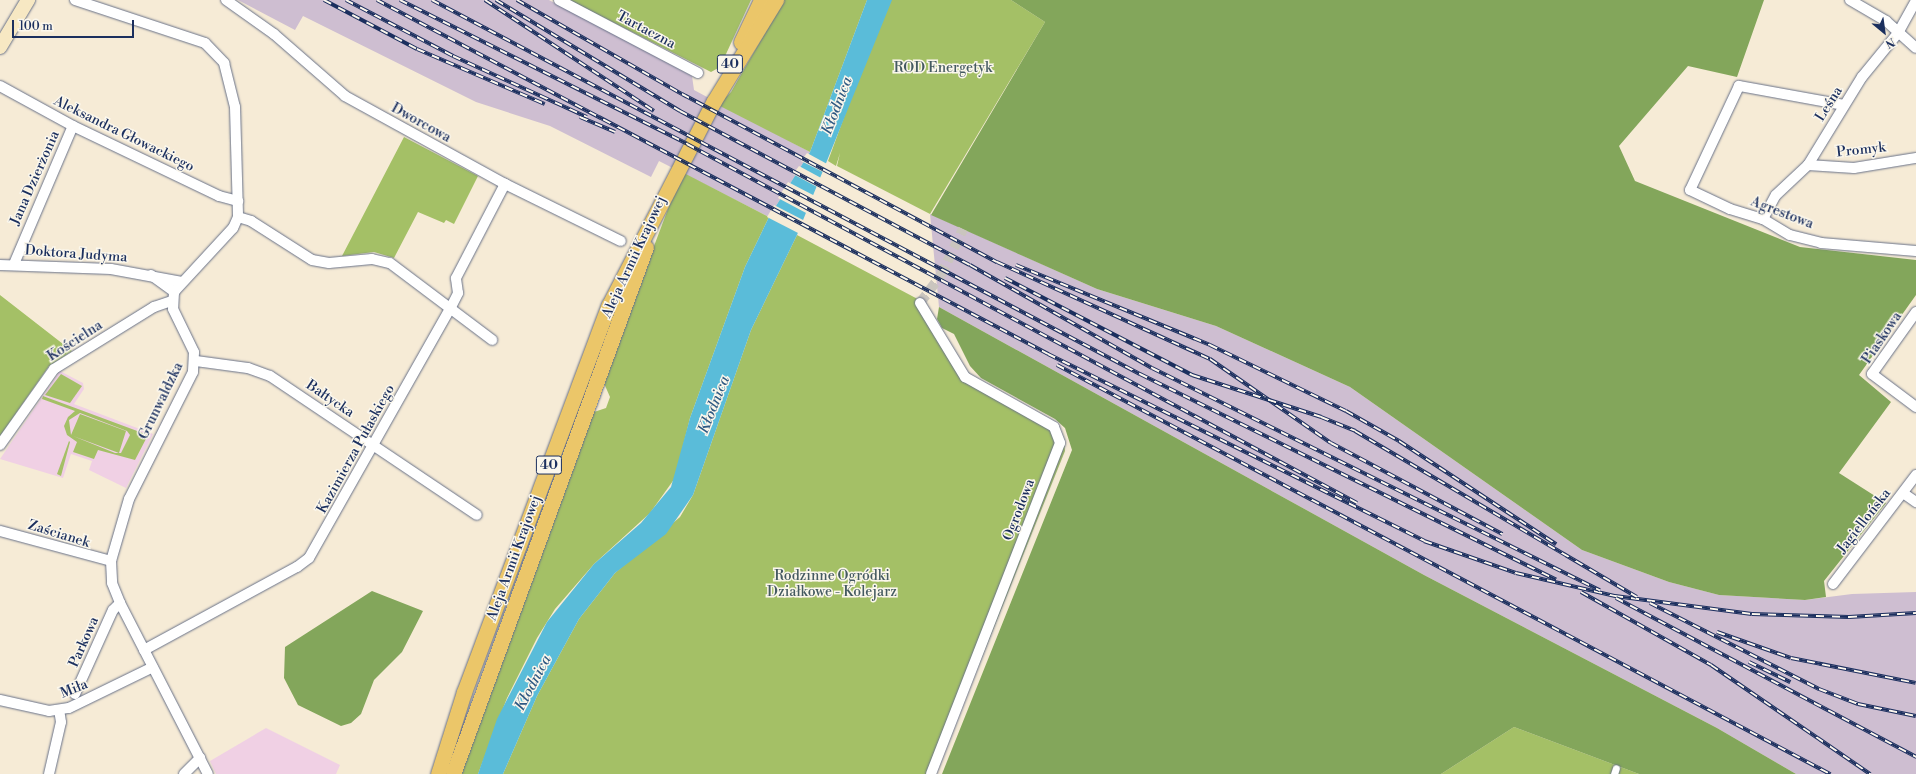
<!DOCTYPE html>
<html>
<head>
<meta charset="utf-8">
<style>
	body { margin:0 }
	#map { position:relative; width:1916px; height:774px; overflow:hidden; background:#f6ebd6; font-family:"Libre Bodoni",serif }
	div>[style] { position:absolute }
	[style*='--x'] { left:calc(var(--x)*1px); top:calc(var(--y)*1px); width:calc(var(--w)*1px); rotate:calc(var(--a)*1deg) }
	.built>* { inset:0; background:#f0d0e4 }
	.industrial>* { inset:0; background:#cebed1 }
	.green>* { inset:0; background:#a4c066 }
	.forest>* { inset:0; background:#83a65b }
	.water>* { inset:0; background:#5abcd9 }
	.pier>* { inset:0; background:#f6ebd6 }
	.minor-tunnel>* { height:10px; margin-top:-5px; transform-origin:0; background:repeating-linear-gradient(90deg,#cac5be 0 10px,transparent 0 15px) }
	.roads { filter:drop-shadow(0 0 1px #687188) drop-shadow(0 0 1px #687188) }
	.pedestrian>* { height:7px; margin:-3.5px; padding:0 3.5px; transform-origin:3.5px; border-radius:3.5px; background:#fff }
	.minor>* { height:10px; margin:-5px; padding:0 5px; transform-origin:5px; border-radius:5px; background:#fff }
	.secondary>* { height:14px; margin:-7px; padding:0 7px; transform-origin:7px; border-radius:7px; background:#f7e8c3 }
	.primary>* { height:15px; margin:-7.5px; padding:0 7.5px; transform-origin:7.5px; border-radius:7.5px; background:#ebc669 }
	.rail>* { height:4px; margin-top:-2px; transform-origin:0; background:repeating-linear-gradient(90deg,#fbf7ec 0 8px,#1b2f5e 0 16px); box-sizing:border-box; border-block:1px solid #1b2f5e }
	span { translate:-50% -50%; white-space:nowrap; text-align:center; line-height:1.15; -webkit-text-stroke:3px #fbf7ec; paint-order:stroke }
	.shield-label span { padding:1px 3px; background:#fbf7ec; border:1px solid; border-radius:3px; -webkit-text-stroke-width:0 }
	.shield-label { font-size:13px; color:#1b2f5e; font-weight:700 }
	.street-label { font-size:14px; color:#1b2f5e }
	.park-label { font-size:14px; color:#445a60 }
	.water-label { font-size:15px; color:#2e5983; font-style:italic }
	.north { position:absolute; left:1864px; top:12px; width:40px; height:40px; -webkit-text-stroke:3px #fbf7ec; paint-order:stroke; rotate:151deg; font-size:11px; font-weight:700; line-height:16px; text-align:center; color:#1b2f5e }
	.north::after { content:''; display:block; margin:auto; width:14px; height:18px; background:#1b2f5e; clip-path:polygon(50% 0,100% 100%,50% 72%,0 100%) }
	.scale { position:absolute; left:12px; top:20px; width:122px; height:18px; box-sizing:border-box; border:2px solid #1b2f5e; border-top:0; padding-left:5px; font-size:12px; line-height:14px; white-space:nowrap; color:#1b2f5e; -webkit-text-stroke:3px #fbf7ec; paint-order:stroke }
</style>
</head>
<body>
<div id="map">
	<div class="built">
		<div style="clip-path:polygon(60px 371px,83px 383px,84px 389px,74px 404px,153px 434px,126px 488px,89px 470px,92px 461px,71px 454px,63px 478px,0 459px)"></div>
		<div style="clip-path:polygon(266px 728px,340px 765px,336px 774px,216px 774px,210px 761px)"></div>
	</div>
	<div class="industrial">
		<div style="clip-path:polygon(238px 0,549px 0,692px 76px,694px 90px,810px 152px,769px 217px,659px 161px,651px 177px,550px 126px,476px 102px,303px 16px,295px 30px)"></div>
		<div style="clip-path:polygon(930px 214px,1097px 289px,1216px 326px,1350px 387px,1582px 550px,1669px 582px,1719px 595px,1805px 600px,1852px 594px,1916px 592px,1916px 774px,1796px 774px,1717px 728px,1424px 575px,939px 307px)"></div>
	</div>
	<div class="green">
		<div style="clip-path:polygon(569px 0,751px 0,720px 67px,711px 72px)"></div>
		<div style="clip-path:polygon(784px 0,867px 0,810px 152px,718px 105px,731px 92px)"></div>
		<div style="clip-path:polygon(887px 0,1011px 0,1045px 22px,930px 214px,837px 166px,840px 153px,836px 166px,828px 161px)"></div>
		<div style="clip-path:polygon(404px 137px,478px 176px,454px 224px,446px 220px,444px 223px,418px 212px,394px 258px,374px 252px,342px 256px)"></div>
		<div style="clip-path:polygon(682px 172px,769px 217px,745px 267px,690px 418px,675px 478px,650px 513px,594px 564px,555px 609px,537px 638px,507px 698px,478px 774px,460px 774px,591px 413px,606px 408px,610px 397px,603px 381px)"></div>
		<div style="clip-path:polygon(797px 235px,927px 304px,926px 312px,965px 379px,1023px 411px,1064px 439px,1065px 451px,935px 774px,503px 774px,537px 696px,579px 619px,615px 573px,680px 517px,693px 495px,751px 330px)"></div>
		<div style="clip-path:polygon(0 295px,72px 351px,49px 366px,0 436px)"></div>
		<div style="clip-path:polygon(61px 374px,82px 386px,70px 403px,45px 395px)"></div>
		<div style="clip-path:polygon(evenodd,43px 396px,148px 435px,135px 460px,98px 450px,94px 459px,73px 452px,77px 442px,67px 435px,64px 426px,68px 417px,75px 411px,42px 399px,43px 396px,80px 413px,127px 431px,130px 435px,121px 453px,115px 453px,73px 436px,119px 453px,126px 431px,80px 414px,71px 435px,69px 420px,80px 413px)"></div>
		<div style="clip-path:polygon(69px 441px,70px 442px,61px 476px,57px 474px)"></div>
		<div style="clip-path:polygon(1514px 727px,1639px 774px,1441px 774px)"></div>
	</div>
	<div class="forest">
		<div style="clip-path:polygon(1011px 0,1764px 0,1737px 77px,1688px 66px,1619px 146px,1635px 181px,1800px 247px,1916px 260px,1916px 295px,1859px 375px,1891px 402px,1839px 473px,1886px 503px,1824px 581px,1826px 597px,1805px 600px,1719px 595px,1669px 582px,1582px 550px,1350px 387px,1216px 326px,1097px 289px,931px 215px,1045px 22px)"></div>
		<div style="clip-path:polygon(939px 307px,1424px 575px,1717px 728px,1796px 774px,1639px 774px,1514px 727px,1441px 774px,942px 774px,1072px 450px,1065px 428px,1055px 419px,981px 378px,970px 366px,954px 334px,942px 328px,937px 319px)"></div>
		<div style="clip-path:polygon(372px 591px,423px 611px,402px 652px,374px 680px,361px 714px,351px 723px,341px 726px,298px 705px,284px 678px,285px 647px)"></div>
	</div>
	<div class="water">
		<div style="clip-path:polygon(867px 0,892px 0,797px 235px,751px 330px,693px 495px,666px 534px,615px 573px,579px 619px,537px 696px,503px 774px,478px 774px,497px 719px,547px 622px,594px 564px,641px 523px,671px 487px,690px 418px,745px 267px,769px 217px,810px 152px)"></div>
	</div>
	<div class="pier">
		<div style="clip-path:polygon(807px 153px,829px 165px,825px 173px,801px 161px)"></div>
		<div style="clip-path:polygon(799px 166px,823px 179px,819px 188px,793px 174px)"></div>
		<div style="clip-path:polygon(788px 182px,815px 196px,808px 214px,778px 198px)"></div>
		<div style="clip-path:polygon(774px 205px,805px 221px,800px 234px,767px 217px)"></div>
	</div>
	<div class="minor-tunnel">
		<div style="--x:920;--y:303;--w:35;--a:-53"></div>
		<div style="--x:941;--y:275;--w:51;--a:-64.4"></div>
	</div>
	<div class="roads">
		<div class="pedestrian">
			<div style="--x:1614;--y:774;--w:6;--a:-72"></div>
		</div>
		<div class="minor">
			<div style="--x:75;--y:0;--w:137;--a:18.3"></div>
			<div style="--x:205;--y:43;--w:28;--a:46"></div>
			<div style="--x:224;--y:63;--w:45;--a:76"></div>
			<div style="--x:235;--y:107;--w:110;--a:88.4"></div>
			<div style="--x:238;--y:217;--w:12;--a:114"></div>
			<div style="--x:233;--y:228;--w:87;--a:132.7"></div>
			<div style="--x:174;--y:292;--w:17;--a:93"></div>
			<div style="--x:173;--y:309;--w:48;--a:64"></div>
			<div style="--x:194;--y:352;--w:20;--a:93"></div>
			<div style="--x:193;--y:372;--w:142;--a:116.7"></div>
			<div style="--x:129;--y:499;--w:65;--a:106.2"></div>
			<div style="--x:111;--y:561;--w:22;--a:87"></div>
			<div style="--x:112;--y:583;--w:22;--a:68"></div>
			<div style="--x:120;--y:603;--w:192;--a:62.8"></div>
			<div style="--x:226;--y:0;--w:59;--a:35.3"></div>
			<div style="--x:274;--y:34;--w:94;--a:41.1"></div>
			<div style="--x:345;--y:96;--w:183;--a:28.8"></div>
			<div style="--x:505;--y:184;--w:129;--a:26.2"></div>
			<div style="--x:559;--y:0;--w:157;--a:27.7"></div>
			<div style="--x:1850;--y:0;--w:42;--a:30.3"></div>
			<div style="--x:1886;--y:21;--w:40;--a:42"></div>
			<div style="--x:0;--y:86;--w:83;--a:28.7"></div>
			<div style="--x:73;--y:126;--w:162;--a:25.6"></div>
			<div style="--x:219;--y:196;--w:20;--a:15"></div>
			<div style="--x:1844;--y:105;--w:107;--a:-169.7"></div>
			<div style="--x:1739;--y:86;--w:115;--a:115.2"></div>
			<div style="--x:1690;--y:190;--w:44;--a:25.4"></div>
			<div style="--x:1730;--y:209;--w:34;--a:17"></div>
			<div style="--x:1763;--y:219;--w:31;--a:31"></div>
			<div style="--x:1790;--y:235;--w:32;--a:14"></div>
			<div style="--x:1821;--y:243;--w:95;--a:4.8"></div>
			<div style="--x:1808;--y:165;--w:46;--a:3.7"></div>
			<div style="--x:1854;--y:168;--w:63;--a:-9.2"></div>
			<div style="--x:238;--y:217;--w:14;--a:17"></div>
			<div style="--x:251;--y:221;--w:72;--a:32.6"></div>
			<div style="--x:312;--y:260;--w:17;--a:10"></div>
			<div style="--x:329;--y:263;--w:43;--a:-5.3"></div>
			<div style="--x:372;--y:259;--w:18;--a:13"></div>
			<div style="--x:390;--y:263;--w:128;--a:37"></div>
			<div style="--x:1763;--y:219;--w:27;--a:-62"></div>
			<div style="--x:1776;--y:195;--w:44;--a:-43.2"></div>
			<div style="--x:1808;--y:165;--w:103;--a:-58.5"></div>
			<div style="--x:1862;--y:77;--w:57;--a:-50.7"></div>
			<div style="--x:1898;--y:33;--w:37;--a:-61"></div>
			<div style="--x:14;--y:264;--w:150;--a:-66.9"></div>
			<div style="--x:0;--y:265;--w:111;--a:2.1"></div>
			<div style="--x:111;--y:269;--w:72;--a:10.4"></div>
			<div style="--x:151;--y:275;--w:29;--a:36"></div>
			<div style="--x:920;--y:303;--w:87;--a:58.7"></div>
			<div style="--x:965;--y:377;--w:102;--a:29.3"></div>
			<div style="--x:1054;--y:427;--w:17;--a:69"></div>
			<div style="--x:1060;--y:443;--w:355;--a:111.3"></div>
			<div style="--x:1916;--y:312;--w:76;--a:125.4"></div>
			<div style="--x:1872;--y:374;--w:55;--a:36.9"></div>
			<div style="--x:196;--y:361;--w:52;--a:7.7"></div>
			<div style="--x:248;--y:368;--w:23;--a:20"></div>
			<div style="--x:270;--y:376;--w:249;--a:33.9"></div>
			<div style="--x:0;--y:445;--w:93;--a:-54.6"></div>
			<div style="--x:54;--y:369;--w:118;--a:-31.8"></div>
			<div style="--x:154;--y:307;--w:18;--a:-19"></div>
			<div style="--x:1903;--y:493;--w:16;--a:35"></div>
			<div style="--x:0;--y:531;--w:115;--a:15.1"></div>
			<div style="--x:1833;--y:584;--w:137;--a:-52.7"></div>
			<div style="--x:144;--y:650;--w:174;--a:-28.5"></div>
			<div style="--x:297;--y:567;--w:15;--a:-37"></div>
			<div style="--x:309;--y:558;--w:286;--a:-60.5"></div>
			<div style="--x:450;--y:309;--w:18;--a:-63"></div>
			<div style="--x:458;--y:293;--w:15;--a:-98"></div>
			<div style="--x:456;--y:278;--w:106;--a:-62.5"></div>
			<div style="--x:75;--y:694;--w:92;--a:-65.7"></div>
			<div style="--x:113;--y:610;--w:10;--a:-45"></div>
			<div style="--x:0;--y:700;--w:50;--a:12.7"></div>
			<div style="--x:49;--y:711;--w:20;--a:-9"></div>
			<div style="--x:69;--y:708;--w:93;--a:-26"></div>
			<div style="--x:49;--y:774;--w:53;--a:-77"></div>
			<div style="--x:61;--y:722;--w:12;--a:-99"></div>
			<div style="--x:184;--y:774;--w:23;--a:-45"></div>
		</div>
		<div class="secondary">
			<div style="--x:0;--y:47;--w:55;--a:-59.2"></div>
		</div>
		<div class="primary">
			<div style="--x:741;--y:42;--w:47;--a:-64.5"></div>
			<div style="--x:438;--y:774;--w:86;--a:-72.4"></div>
			<div style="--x:464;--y:692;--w:413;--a:-69.5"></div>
			<div style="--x:609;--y:305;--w:229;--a:-62.8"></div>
			<div style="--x:714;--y:101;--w:119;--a:-58.5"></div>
			<div style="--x:453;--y:774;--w:561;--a:-69.89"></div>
		</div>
	</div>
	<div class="rail">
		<div style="--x:324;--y:0;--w:105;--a:27.8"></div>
		<div style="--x:417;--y:49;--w:139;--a:23.3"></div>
		<div style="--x:346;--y:0;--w:121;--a:27.6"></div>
		<div style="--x:453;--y:56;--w:147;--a:24.5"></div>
		<div style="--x:377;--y:0;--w:759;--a:27.81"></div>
		<div style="--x:1048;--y:354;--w:420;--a:26.4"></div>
		<div style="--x:1424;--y:541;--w:97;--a:19.2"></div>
		<div style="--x:1516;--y:573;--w:102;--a:13.1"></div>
		<div style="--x:1615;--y:596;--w:138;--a:7.5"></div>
		<div style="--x:1752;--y:614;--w:97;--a:1.8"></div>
		<div style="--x:1849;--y:617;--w:67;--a:-3.4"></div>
		<div style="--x:400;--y:0;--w:321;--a:26.6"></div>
		<div style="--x:687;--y:144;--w:760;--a:28.18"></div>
		<div style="--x:432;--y:0;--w:801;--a:27.85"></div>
		<div style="--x:1140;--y:374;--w:464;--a:26.3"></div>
		<div style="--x:485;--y:0;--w:202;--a:33.3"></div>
		<div style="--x:496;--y:0;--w:215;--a:31.1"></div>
		<div style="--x:680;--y:111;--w:328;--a:28"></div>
		<div style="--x:970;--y:265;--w:209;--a:29.5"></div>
		<div style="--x:1152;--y:368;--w:500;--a:26.4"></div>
		<div style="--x:517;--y:0;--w:190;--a:29.7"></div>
		<div style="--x:682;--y:94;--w:357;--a:28.1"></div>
		<div style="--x:997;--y:262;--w:234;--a:24.5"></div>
		<div style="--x:1210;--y:359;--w:147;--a:34.8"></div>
		<div style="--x:1331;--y:443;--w:194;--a:28"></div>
		<div style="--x:580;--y:117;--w:38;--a:23"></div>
		<div style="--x:1016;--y:265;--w:210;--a:22.4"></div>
		<div style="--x:1210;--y:345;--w:151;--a:25.9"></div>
		<div style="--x:1346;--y:411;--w:61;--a:29.5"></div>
		<div style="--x:1399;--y:441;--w:188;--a:33.3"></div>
		<div style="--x:1005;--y:278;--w:211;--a:27.4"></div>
		<div style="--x:1192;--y:375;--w:136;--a:18"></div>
		<div style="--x:1321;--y:417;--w:37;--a:22"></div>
		<div style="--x:1355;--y:431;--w:327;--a:30.5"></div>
		<div style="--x:1057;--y:365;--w:875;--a:27.88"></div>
		<div style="--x:1581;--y:592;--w:149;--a:29.3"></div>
		<div style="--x:1711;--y:665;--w:193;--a:34.4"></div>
		<div style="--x:1616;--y:598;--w:340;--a:27.9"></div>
		<div style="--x:1650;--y:603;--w:190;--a:27"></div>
		<div style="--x:1819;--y:689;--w:42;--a:21"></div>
		<div style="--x:1858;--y:704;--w:59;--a:11.7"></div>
		<div style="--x:1717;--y:632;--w:78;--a:19.4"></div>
		<div style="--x:1791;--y:658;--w:127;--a:11.3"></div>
		<div style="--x:1749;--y:662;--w:46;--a:26"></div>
	</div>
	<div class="shield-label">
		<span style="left:730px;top:64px">40</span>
		<span style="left:549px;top:465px">40</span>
	</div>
	<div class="street-label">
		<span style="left:646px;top:30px;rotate:28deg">Tartaczna</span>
		<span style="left:1829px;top:104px;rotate:-58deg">Leśna</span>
		<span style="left:421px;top:123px;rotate:29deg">Dworcowa</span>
		<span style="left:124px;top:134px;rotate:26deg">Aleksandra Głowackiego</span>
		<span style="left:1861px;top:150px;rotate:-6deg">Promyk</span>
		<span style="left:35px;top:178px;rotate:-66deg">Jana Dzierżonia</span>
		<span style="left:1782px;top:213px;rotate:21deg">Agrestowa</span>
		<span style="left:76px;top:254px;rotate:4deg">Doktora Judyma</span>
		<span style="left:634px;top:257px;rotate:-65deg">Aleja Armii Krajowej</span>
		<span style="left:1882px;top:338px;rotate:-56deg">Piaskowa</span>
		<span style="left:75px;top:341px;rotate:-33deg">Kościelna</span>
		<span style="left:330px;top:399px;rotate:34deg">Bałtycka</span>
		<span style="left:161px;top:401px;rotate:-64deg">Grunwaldzka</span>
		<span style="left:356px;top:449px;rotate:-61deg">Kazimierza Pułaskiego</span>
		<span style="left:1019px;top:510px;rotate:-69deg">Ogrodowa</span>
		<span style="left:1864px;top:521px;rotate:-52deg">Jagiellońska</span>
		<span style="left:59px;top:534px;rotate:17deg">Zaścianek</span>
		<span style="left:514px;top:558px;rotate:-70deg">Aleja Armii Krajowej</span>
		<span style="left:84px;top:642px;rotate:-66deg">Parkowa</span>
		<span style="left:74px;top:689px;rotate:-22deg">Miła</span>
	</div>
	<div class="park-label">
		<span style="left:943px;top:68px">ROD Energetyk</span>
		<span style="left:832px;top:584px">Rodzinne Ogródki<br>Działkowe - Kolejarz</span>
	</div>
	<div class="water-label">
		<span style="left:837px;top:106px;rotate:-69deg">Kłodnica</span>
		<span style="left:714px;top:405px;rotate:-68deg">Kłodnica</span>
		<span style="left:533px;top:683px;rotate:-62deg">Kłodnica</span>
	</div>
	<div class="north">N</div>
	<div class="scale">100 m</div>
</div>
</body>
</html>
